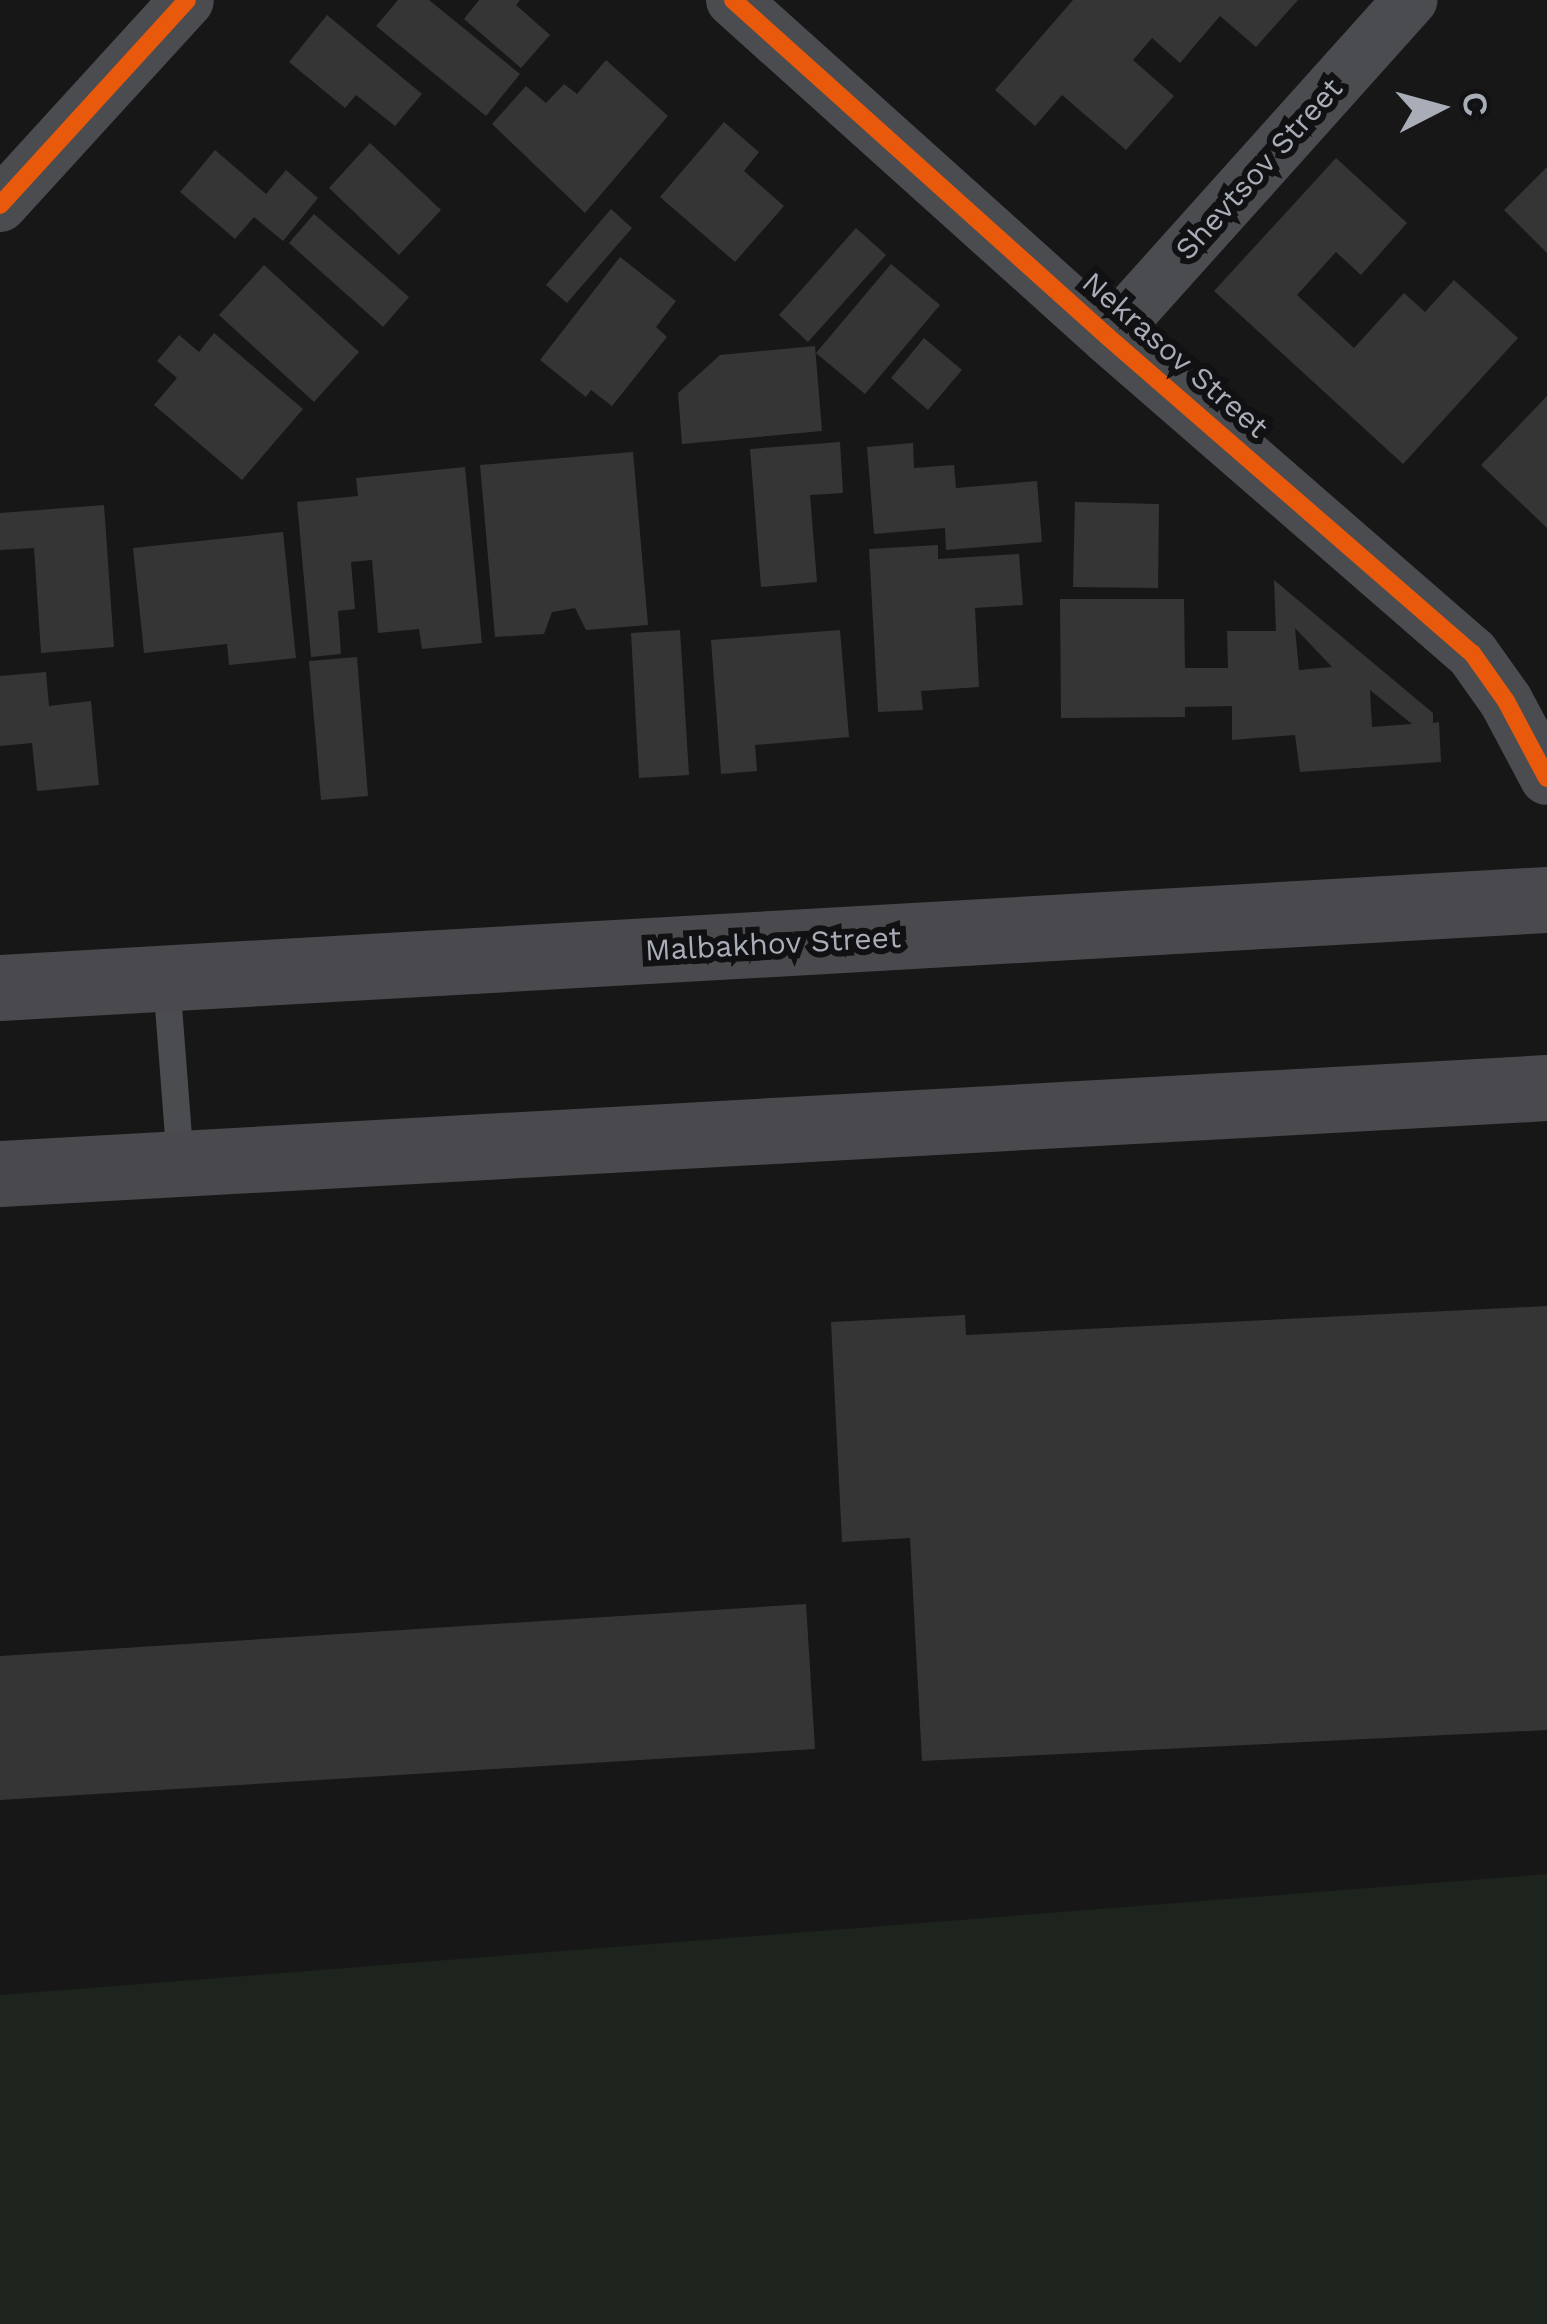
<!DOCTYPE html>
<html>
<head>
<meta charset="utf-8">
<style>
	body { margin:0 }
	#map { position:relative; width:1547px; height:2324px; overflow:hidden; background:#171717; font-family:"Work Sans",sans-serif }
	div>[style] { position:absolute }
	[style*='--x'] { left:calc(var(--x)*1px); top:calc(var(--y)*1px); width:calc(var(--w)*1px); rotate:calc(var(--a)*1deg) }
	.green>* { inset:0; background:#1d241e }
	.building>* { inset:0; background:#353536 }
	.lane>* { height:27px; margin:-13.5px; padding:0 13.5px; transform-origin:13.5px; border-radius:13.5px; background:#4b4c50 }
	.street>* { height:54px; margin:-27px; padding:0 27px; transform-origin:27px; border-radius:27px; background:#4b4c50 }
	.secondary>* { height:66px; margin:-33px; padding:0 33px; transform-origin:33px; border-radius:33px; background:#4a4a4e }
	.cycleway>* { height:18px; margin:-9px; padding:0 9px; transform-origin:9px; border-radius:9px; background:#e8590c }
	span { translate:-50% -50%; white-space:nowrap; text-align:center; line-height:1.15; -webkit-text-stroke:12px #111113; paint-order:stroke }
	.street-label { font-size:30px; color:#a8adb8 }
	.north { position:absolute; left:1379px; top:48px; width:120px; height:120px; -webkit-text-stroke:9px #111113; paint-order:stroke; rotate:84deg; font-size:33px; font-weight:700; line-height:48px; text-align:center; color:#a8adb8 }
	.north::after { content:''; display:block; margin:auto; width:42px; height:54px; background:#a8adb8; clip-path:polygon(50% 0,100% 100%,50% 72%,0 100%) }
</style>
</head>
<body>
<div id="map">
	<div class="green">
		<div style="clip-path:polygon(1547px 1874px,1547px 2324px,0 2324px,0 1995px)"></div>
	</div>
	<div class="building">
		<div style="clip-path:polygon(398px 0,429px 0,520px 74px,486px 116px,376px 26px)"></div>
		<div style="clip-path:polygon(479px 0,520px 0,516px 5px,550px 35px,521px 68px,464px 19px)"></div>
		<div style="clip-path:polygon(1073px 0,1298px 0,1256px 47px,1220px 16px,1180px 63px,1152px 38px,1133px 60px,1174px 96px,1126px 150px,1062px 95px,1035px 126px,995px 90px)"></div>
		<div style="clip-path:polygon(327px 15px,422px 94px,395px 126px,356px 95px,345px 108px,289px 62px)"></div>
		<div style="clip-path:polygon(606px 60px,668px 116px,585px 213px,492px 124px,526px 86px,546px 103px,564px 84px,577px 94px)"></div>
		<div style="clip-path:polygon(724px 122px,759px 152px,744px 171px,784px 206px,735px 262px,660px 197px)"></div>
		<div style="clip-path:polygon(370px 143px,441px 210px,399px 255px,329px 188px)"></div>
		<div style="clip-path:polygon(215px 150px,266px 194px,286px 170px,318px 198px,283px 241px,254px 217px,235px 239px,180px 192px)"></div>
		<div style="clip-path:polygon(1336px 158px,1407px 223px,1361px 275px,1336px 252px,1297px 295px,1354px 348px,1404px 293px,1425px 312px,1454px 280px,1518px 338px,1403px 464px,1214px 291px)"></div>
		<div style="clip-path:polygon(1547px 167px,1547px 253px,1504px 210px)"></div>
		<div style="clip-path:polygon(611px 209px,632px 228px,567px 303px,546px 285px)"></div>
		<div style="clip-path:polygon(314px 214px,409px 297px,383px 327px,289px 243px)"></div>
		<div style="clip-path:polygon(856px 228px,886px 255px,808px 342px,779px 315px)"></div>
		<div style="clip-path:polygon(620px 257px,676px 301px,656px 327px,667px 337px,612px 406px,591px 390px,586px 397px,540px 360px)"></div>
		<div style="clip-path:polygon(891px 264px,940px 305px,865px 394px,816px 353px)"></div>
		<div style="clip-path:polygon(264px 265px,359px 352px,314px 402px,219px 315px)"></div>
		<div style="clip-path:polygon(214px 333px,303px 409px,242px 480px,154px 405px,177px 378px,157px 361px,179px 335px,199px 352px)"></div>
		<div style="clip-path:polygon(924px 338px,962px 370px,928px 410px,891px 378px)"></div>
		<div style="clip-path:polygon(815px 346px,822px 431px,682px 444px,678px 393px,720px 355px)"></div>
		<div style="clip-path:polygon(1547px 396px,1547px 528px,1481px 465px)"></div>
		<div style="clip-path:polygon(840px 442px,843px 493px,810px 495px,817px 582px,761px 587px,750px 449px)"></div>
		<div style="clip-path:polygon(913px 443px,914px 468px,954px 465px,956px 488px,1037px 481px,1042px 542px,946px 550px,945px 528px,874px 534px,867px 447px)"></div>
		<div style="clip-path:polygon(633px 452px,648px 625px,586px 630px,575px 608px,552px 612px,544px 634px,495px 637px,480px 465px)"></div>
		<div style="clip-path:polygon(465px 467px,482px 643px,422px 649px,419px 629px,378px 633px,372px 560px,351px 562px,355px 609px,338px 611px,341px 654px,311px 657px,297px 502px,358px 496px,356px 478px)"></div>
		<div style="clip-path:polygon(1075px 502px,1159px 504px,1158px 588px,1073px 587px)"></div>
		<div style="clip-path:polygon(104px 505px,114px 647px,41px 653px,34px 548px,0 550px,0 513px)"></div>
		<div style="clip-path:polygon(283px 532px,296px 658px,229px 665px,227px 644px,144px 653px,133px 548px)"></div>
		<div style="clip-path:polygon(938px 545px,938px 559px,1019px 554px,1023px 605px,975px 608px,979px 687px,921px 691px,923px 710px,878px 712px,869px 549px)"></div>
		<div style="clip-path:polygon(evenodd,1274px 580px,1433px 713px,1433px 723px,1439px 722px,1441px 762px,1300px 772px,1295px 735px,1232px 740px,1232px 706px,1185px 707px,1185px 717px,1061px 718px,1060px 599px,1184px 599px,1185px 668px,1228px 668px,1227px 631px,1276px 631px,1274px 580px,1295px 628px,1332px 667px,1299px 670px,1295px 628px,1274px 580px,1370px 690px,1412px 724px,1372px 727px,1370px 690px)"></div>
		<div style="clip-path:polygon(680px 630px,689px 775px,639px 778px,631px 633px)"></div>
		<div style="clip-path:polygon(840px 630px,849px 737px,755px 745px,757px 771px,721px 774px,711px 640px)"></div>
		<div style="clip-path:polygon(357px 657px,368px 796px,321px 800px,309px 661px)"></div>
		<div style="clip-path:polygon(46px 672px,49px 706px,91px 701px,99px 785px,37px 791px,32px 743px,0 746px,0 676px)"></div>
		<div style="clip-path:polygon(1547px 1306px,1547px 1730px,922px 1761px,910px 1538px,842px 1542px,831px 1322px,965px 1315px,966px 1335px)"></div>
		<div style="clip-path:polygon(806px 1604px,815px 1749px,0 1800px,0 1656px)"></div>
	</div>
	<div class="lane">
		<div style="--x:166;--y:980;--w:185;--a:85.6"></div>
	</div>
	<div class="street">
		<div style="--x:733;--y:0;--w:504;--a:41.94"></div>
		<div style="--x:1108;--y:337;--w:482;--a:41"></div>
		<div style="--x:1472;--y:653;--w:59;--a:54.7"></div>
		<div style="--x:1506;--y:701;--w:87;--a:62"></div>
		<div style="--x:0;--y:205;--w:277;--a:-47.6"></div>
		<div style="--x:1108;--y:337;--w:453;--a:-48.1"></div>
	</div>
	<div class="secondary">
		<div style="--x:0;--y:988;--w:1550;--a:-3.26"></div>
		<div style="--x:0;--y:1174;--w:1549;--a:-3.18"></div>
	</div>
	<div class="cycleway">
		<div style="--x:733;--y:0;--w:504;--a:41.94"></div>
		<div style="--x:1108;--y:337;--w:482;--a:41"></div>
		<div style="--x:1472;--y:653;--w:59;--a:54.7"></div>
		<div style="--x:1506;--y:701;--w:87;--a:62"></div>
		<div style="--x:0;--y:205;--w:277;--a:-47.6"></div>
	</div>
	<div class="street-label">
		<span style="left:1259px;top:169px;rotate:-48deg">Shevtsov Street</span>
		<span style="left:1175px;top:355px;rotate:41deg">Nekrasov Street</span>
		<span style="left:773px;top:944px;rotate:-3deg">Malbakhov Street</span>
	</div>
	<div class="north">С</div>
</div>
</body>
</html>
